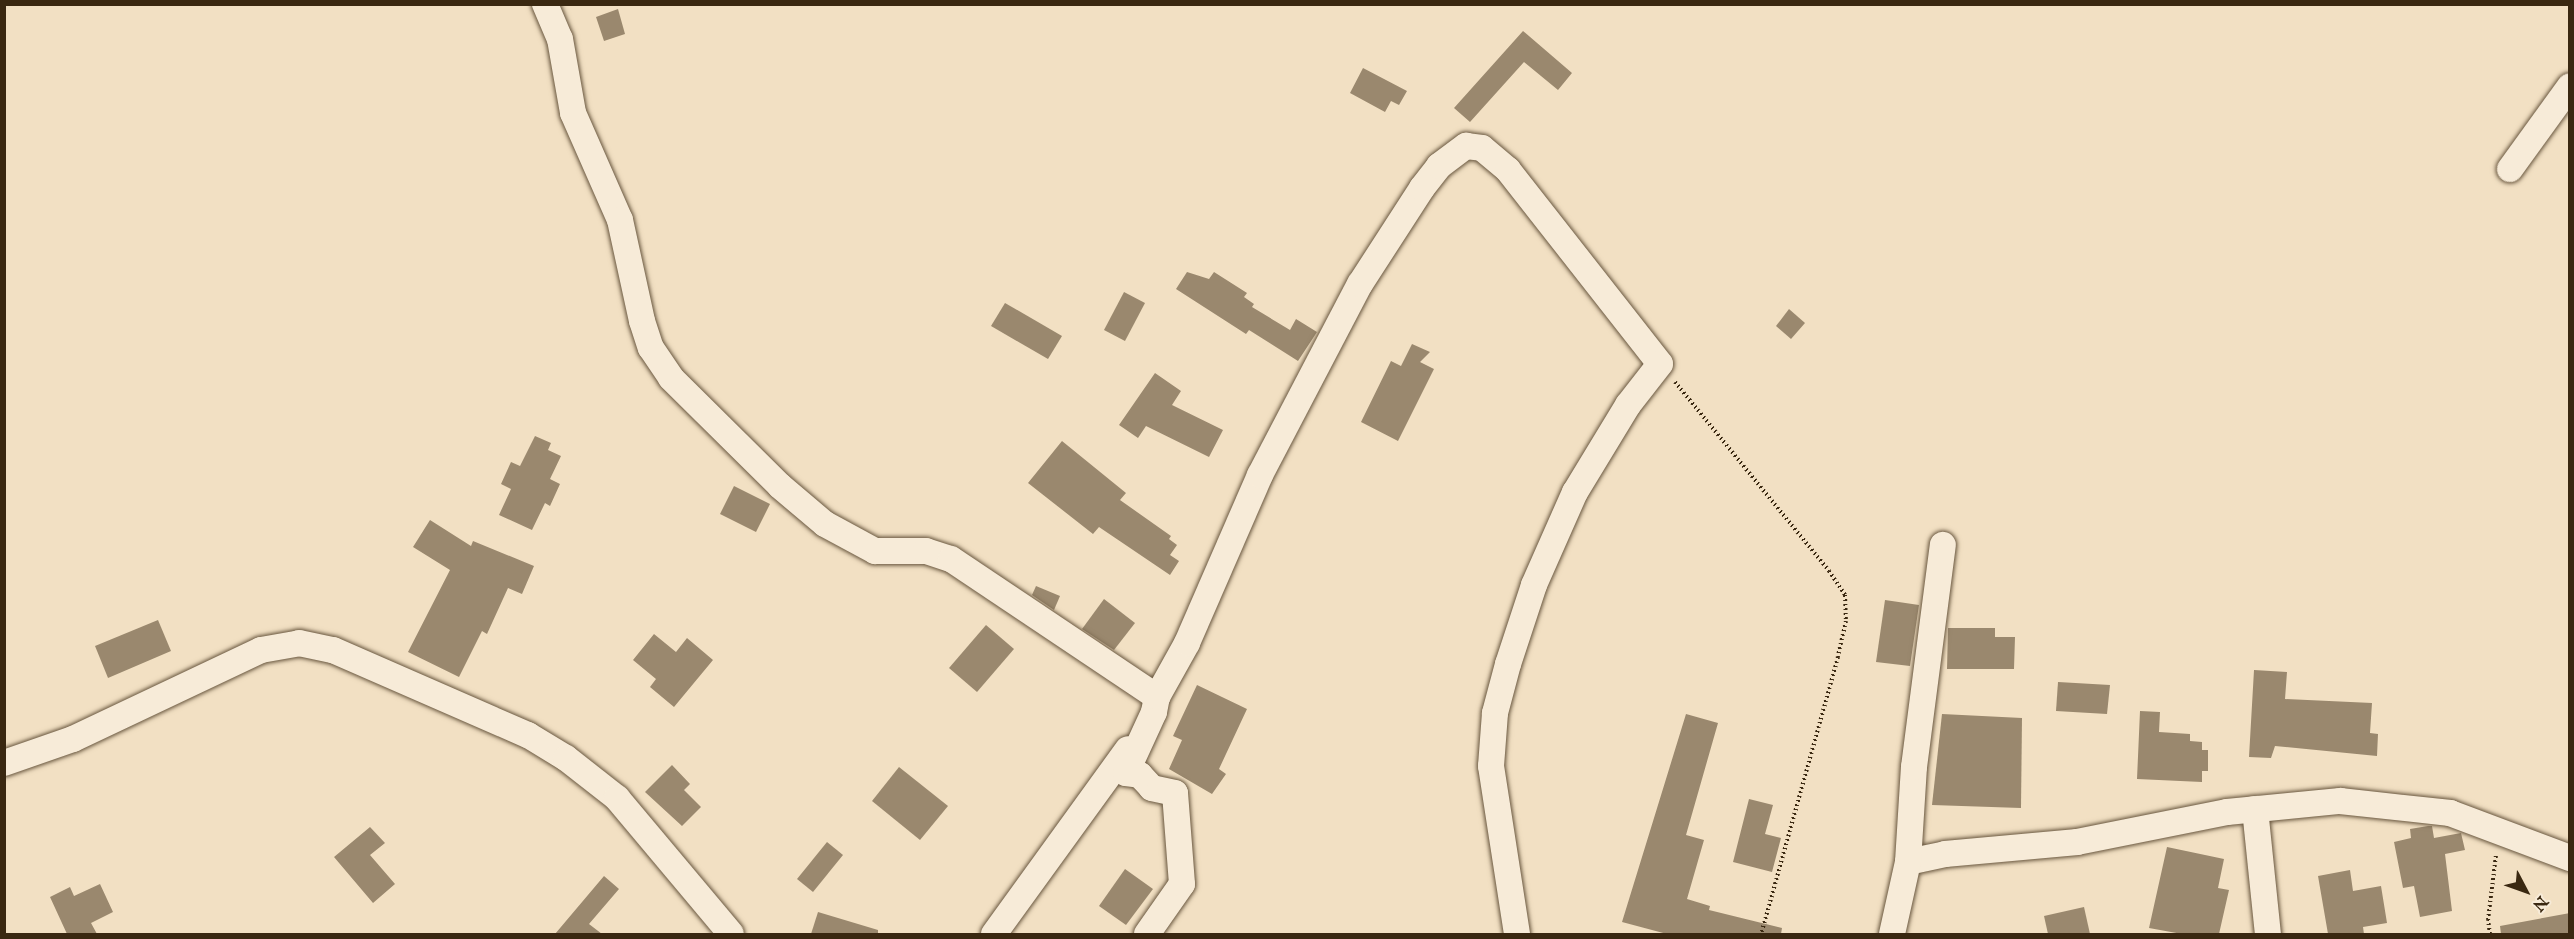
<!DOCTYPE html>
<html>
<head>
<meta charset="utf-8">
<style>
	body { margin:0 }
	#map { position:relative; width:2574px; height:939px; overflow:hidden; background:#f2e0c3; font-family:"IM FELL English",serif }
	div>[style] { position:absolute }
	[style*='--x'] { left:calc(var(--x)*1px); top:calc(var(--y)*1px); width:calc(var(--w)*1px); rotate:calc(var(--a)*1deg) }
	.building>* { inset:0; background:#9a886e }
	.path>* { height:4px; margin-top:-2px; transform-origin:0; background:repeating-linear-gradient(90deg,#3a2811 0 1.5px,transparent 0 4.5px) }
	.roads { filter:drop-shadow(0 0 2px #68563e) drop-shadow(0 0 2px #68563e) }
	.street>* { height:26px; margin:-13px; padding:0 13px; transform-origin:13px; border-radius:13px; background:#f7ebd8 }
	span { translate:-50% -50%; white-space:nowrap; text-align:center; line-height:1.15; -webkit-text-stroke:4.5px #f7ebd8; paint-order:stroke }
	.frame { position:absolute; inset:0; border:6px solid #3a2811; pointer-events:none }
	.north { position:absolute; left:2496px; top:861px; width:60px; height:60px; -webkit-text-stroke:4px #f7ebd8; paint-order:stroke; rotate:131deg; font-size:16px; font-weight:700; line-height:24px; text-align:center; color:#3a2811 }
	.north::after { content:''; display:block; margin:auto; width:21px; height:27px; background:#3a2811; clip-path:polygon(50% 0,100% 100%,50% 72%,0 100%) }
</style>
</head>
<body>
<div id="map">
	<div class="building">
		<div style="clip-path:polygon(618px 9px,625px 34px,604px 41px,596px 17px)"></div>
		<div style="clip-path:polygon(1523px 31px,1572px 73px,1558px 90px,1524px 62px,1470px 122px,1454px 108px)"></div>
		<div style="clip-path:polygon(1363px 68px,1407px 91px,1399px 105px,1391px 101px,1385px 112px,1350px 93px)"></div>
		<div style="clip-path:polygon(1187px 272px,1209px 279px,1214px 272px,1247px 293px,1244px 297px,1254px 304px,1252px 307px,1290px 330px,1296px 319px,1317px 332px,1298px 361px,1249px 330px,1246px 334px,1176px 289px)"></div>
		<div style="clip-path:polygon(1124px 292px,1145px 303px,1125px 341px,1104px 330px)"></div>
		<div style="clip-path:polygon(1005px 303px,1062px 336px,1048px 359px,991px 326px)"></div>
		<div style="clip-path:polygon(1789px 309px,1805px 323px,1791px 339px,1776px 326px)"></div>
		<div style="clip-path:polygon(1412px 344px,1430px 352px,1420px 362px,1434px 369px,1398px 441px,1361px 422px,1391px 361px,1401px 366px)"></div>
		<div style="clip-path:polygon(1155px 373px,1181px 391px,1172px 405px,1223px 430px,1209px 457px,1146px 426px,1138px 438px,1119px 425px)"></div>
		<div style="clip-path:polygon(535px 436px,551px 443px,548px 450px,561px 456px,550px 479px,560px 484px,550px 506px,545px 503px,532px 530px,499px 515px,511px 489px,501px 484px,511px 462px,520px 466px)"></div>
		<div style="clip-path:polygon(1062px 441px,1126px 493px,1120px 500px,1171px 536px,1169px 539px,1177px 545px,1170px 555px,1179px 561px,1170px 575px,1099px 527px,1093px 534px,1028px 483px)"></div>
		<div style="clip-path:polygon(734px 486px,770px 504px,756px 532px,720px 514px)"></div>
		<div style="clip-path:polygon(430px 520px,471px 546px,473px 541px,534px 566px,522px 594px,508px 588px,487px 634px,482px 631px,459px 677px,408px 652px,450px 570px,413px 547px)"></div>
		<div style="clip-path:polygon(1036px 586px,1060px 596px,1054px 610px,1032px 595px)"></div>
		<div style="clip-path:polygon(1104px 599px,1135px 623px,1114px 650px,1082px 629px)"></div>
		<div style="clip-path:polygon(1885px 600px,1919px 605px,1910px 666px,1876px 662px)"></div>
		<div style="clip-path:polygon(158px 620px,171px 651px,108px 678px,95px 646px)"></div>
		<div style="clip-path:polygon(986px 625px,1014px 649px,977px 692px,949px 668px)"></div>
		<div style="clip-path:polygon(1948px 628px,1995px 628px,1995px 637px,2015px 637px,2014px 669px,1947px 669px)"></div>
		<div style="clip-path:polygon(654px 634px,676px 652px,687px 638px,713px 660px,674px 707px,650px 687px,656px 679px,633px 660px)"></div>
		<div style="clip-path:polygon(2254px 670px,2287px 672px,2285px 699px,2372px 703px,2370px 733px,2378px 734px,2377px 756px,2275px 746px,2271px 758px,2249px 757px)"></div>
		<div style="clip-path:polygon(2058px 682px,2110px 685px,2107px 714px,2056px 711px)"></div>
		<div style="clip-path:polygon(1197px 685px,1247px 709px,1219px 769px,1226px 774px,1212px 794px,1169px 769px,1182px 740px,1173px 736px)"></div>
		<div style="clip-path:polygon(2140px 711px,2160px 712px,2159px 732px,2190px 734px,2190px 741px,2202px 742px,2202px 750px,2208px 750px,2208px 771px,2202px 771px,2202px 782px,2137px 779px)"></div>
		<div style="clip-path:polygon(1686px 714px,1718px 723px,1686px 835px,1704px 840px,1687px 899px,1710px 906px,1709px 910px,1782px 928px,1781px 934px,1667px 934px,1622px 922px)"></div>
		<div style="clip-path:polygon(1942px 714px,2022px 718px,2021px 808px,1932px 805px)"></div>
		<div style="clip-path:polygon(672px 765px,690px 784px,684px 790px,701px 807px,682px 826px,645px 792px)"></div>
		<div style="clip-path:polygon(899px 767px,948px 806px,920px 840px,872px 801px)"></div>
		<div style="clip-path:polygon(1749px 799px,1773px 805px,1765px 834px,1781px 838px,1772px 872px,1733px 862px)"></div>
		<div style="clip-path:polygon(2428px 826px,2432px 826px,2434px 838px,2461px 833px,2465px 850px,2445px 854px,2452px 911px,2420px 917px,2414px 886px,2403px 888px,2394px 842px,2411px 838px,2410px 829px)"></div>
		<div style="clip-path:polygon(370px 827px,385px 843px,370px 855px,395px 884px,373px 903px,334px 857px)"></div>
		<div style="clip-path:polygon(827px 842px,843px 855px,813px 892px,797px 879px)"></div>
		<div style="clip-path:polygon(2167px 847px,2224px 859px,2218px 888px,2229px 890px,2219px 934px,2182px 934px,2149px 928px)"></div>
		<div style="clip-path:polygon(1125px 869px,1153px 889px,1126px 925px,1099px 906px)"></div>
		<div style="clip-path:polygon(2350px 870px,2353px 891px,2381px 886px,2387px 923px,2363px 927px,2364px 934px,2328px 934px,2318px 876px)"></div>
		<div style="clip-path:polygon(604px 876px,619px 889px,589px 924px,602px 934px,555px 934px)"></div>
		<div style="clip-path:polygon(100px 884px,113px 912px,91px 923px,97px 934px,67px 934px,50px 897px,70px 887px,74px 896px)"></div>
		<div style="clip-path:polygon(2084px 907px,2090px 934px,2048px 934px,2044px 916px)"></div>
		<div style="clip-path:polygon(818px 912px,878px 930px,878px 934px,811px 934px)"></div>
		<div style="clip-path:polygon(2570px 913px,2570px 934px,2501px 934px,2500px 926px)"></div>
	</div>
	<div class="path">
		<div style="--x:1675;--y:382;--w:244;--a:50.8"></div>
		<div style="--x:1829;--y:571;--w:29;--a:56"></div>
		<div style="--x:1845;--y:595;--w:26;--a:88"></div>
		<div style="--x:1846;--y:621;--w:37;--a:103"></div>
		<div style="--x:1838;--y:657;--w:288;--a:105.5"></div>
		<div style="--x:2490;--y:934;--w:14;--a:-98"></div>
		<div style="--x:2488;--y:920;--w:65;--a:-83"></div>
	</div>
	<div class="roads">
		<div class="street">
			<div style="--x:545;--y:4;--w:38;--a:67"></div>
			<div style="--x:560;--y:39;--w:75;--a:80"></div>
			<div style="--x:573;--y:113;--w:117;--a:66.3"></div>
			<div style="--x:620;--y:220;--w:103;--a:77.7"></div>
			<div style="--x:642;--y:321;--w:28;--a:72"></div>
			<div style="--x:651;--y:348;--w:36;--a:56"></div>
			<div style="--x:671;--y:378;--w:153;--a:44.7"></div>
			<div style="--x:780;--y:486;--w:59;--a:40.2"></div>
			<div style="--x:825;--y:524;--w:57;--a:28.4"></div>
			<div style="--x:875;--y:551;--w:51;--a:0"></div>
			<div style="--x:926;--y:551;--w:26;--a:18"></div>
			<div style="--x:951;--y:559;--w:248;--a:33.8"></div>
			<div style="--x:2510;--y:169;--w:102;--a:-54.1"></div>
			<div style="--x:4;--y:763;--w:73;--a:-19.2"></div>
			<div style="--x:73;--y:739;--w:208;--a:-25.3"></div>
			<div style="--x:261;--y:650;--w:39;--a:-10"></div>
			<div style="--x:299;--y:643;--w:35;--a:12"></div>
			<div style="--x:333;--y:650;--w:213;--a:23.6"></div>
			<div style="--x:528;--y:735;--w:44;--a:31.2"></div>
			<div style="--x:566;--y:758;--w:65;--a:38.1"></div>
			<div style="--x:617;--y:798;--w:177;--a:50"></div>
			<div style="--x:2255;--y:809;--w:126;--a:84.1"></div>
			<div style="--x:1908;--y:862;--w:38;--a:-12"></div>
			<div style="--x:1945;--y:854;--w:133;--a:-5.2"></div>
			<div style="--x:2077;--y:842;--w:153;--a:-11.3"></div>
			<div style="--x:2227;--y:812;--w:114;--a:-5.6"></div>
			<div style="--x:2340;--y:801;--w:111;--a:6.2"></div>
			<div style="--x:2450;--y:813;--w:128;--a:20.6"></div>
			<div style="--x:994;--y:934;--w:228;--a:-54.1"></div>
			<div style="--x:1147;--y:934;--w:61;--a:-55"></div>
			<div style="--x:1182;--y:884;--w:91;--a:-94.4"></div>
			<div style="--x:1175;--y:793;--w:24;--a:-168"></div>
			<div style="--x:1152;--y:788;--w:18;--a:-133"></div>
			<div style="--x:1140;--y:775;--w:14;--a:-172"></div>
			<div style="--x:1126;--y:773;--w:67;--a:-65.3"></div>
			<div style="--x:1154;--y:712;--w:15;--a:-79"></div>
			<div style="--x:1157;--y:697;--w:62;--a:-60.9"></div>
			<div style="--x:1187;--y:643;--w:183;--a:-66.5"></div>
			<div style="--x:1260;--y:475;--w:216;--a:-62.4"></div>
			<div style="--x:1360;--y:284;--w:114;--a:-57.1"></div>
			<div style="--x:1422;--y:188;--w:28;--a:-52"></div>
			<div style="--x:1439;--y:166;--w:34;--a:-37"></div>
			<div style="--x:1466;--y:146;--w:16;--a:7"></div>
			<div style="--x:1482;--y:148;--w:34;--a:40"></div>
			<div style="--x:1508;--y:170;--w:246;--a:51.9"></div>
			<div style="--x:1660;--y:364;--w:52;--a:128"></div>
			<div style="--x:1628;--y:405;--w:102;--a:121.3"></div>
			<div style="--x:1575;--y:492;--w:102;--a:113.8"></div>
			<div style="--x:1534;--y:585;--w:83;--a:108.2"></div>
			<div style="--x:1508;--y:664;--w:51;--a:104.9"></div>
			<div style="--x:1495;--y:713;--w:53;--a:94.3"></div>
			<div style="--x:1491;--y:766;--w:170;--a:81.2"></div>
			<div style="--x:1892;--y:934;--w:74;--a:-77.5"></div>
			<div style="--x:1908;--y:862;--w:95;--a:-86.4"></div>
			<div style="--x:1914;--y:767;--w:224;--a:-82.6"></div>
		</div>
	</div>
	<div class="frame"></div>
	<div class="north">N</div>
</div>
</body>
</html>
